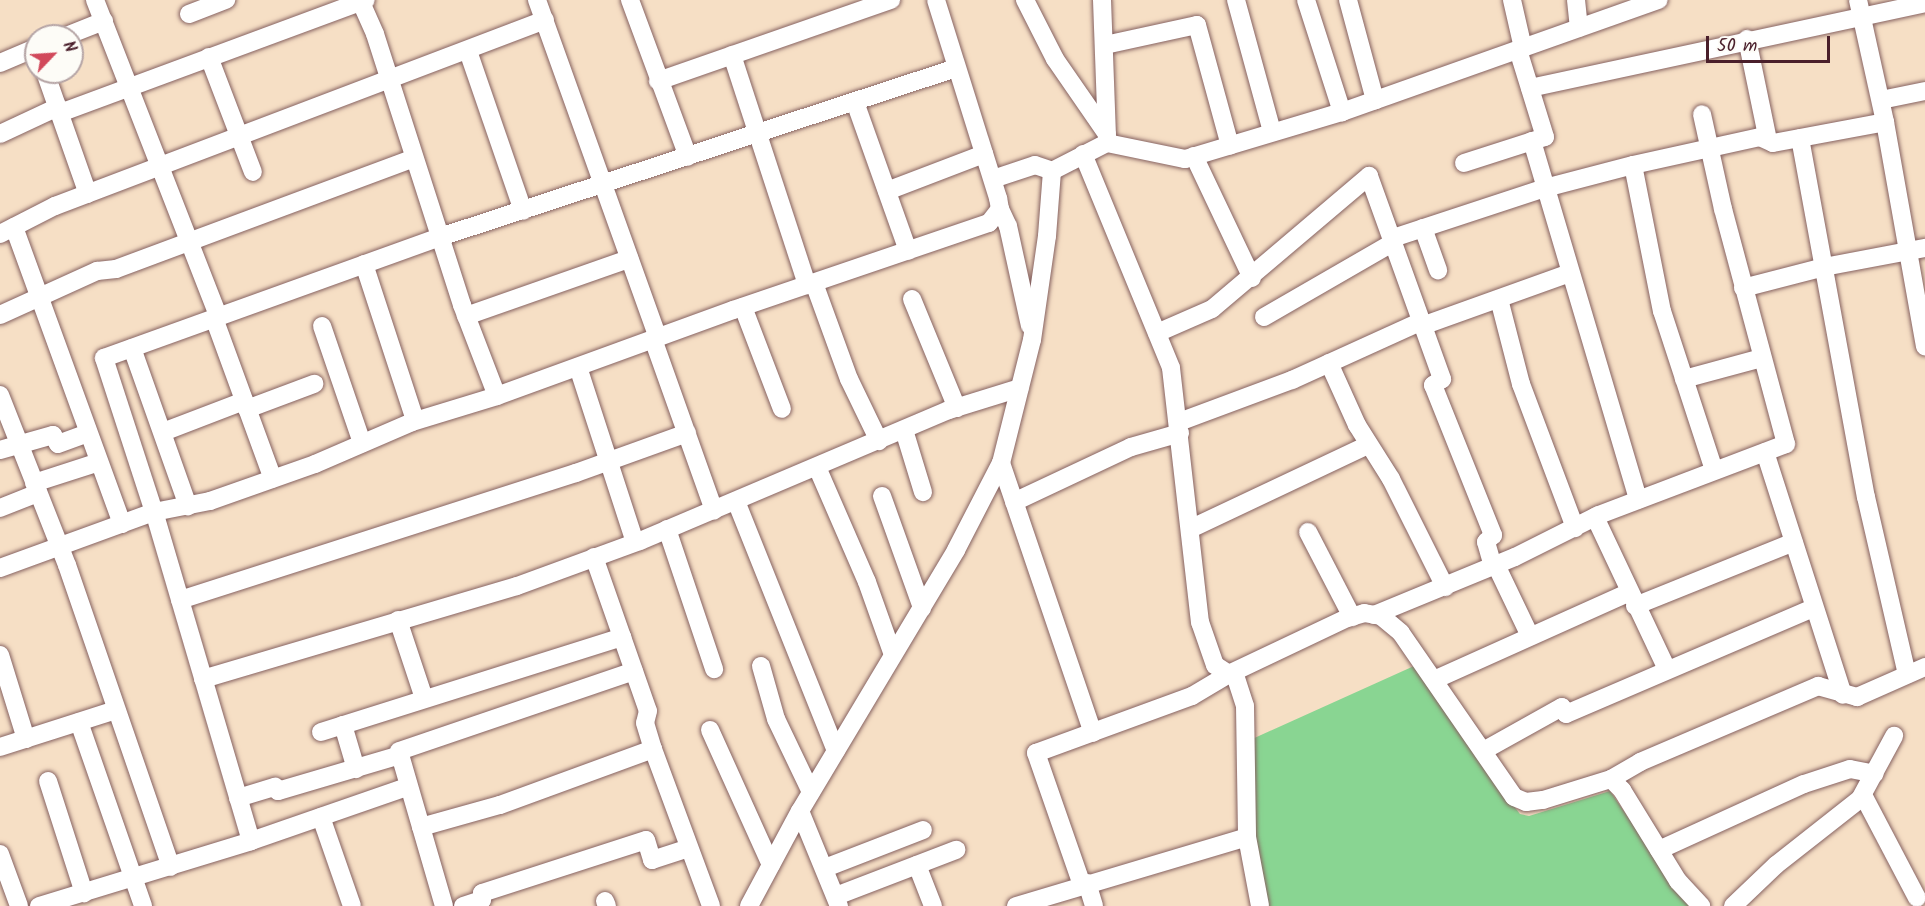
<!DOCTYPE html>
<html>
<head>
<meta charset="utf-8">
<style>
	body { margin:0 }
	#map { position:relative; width:1925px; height:906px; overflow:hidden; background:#f6dfc5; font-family:Kalam,sans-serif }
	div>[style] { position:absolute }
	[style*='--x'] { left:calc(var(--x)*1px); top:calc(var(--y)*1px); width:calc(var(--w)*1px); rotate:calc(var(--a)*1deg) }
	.green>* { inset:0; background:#89d592 }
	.roads { filter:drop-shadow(0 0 2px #866261) drop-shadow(0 0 2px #866261) }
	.minor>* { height:18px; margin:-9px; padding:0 9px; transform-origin:9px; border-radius:9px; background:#fff }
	span { translate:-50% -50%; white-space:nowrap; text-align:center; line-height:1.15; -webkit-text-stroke:4.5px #fdfcf7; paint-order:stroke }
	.north { position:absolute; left:24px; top:24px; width:60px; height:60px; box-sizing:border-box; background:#fdfcf7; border:2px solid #b5a4a5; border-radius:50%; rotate:65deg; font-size:16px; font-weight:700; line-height:24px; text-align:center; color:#4a1f2b }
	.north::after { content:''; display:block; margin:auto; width:21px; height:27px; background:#d1495b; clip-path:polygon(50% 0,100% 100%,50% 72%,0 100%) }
	.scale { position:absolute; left:1706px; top:36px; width:124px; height:27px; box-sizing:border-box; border:3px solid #4a1f2b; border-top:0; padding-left:8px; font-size:18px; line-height:21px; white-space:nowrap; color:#4a1f2b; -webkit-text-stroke:4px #fdfcf7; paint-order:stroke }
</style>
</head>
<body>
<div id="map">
	<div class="green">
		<div style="clip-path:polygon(1414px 666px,1478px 760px,1520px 814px,1529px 816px,1610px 791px,1689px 906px,1268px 906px,1252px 829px,1250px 740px)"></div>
	</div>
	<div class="roads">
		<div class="minor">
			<div style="--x:95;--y:0;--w:339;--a:68.7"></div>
			<div style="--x:360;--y:0;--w:37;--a:66"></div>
			<div style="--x:375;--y:34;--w:285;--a:72.2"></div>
			<div style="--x:462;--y:305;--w:97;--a:69"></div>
			<div style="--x:537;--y:0;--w:359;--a:70.3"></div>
			<div style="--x:630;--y:0;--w:167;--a:69.7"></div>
			<div style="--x:1025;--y:0;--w:66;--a:63"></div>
			<div style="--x:1055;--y:59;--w:91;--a:55.3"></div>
			<div style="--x:1102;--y:0;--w:138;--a:87.9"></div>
			<div style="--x:1236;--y:0;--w:137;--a:74.7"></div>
			<div style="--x:1306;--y:0;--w:118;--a:72.2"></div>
			<div style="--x:1348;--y:0;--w:104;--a:74.9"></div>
			<div style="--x:1512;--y:0;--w:49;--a:77.1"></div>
			<div style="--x:1576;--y:0;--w:28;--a:84"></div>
			<div style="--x:1858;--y:0;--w:125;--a:77.5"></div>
			<div style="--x:1885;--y:122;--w:228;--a:79.9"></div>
			<div style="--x:189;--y:14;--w:40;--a:-21"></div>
			<div style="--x:66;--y:36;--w:41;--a:-21.5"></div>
			<div style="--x:1747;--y:39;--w:103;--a:78.3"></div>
			<div style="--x:1105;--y:45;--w:94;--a:-12.3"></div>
			<div style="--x:1197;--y:25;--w:125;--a:74.7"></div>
			<div style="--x:468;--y:51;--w:169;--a:71"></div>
			<div style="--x:732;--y:55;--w:242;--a:71.9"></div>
			<div style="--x:209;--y:57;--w:123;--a:69.1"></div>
			<div style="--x:0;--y:63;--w:39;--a:-23"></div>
			<div style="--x:45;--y:72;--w:129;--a:70.6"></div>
			<div style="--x:658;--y:81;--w:247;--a:-19.2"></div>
			<div style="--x:1530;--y:88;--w:404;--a:-12.1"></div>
			<div style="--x:1881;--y:100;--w:45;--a:-11.6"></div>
			<div style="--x:855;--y:102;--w:158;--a:70.4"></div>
			<div style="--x:60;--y:113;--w:326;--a:-20.3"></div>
			<div style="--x:0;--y:134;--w:64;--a:-25"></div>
			<div style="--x:1800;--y:138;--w:365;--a:79.6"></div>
			<div style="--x:1866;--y:497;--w:182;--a:77"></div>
			<div style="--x:1532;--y:141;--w:374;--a:73.5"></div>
			<div style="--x:1083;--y:154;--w:231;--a:67.6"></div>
			<div style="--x:1171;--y:368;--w:256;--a:83.5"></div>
			<div style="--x:1200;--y:622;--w:46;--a:70.8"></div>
			<div style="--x:1215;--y:665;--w:17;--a:33"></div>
			<div style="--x:1229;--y:674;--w:131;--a:-25.4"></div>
			<div style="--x:1347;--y:618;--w:18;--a:-16"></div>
			<div style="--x:1364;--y:613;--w:17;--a:10"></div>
			<div style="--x:1381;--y:616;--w:26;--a:40"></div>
			<div style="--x:1401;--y:633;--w:199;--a:55.4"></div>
			<div style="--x:1514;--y:797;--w:13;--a:23"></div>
			<div style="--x:1526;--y:802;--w:17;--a:-7"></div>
			<div style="--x:1543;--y:800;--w:71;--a:-17.2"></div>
			<div style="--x:1611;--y:779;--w:16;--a:45"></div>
			<div style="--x:1622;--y:790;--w:107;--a:58.4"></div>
			<div style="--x:1678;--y:881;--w:34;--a:47"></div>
			<div style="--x:1194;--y:156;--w:135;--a:64.6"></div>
			<div style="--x:1464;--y:163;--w:85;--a:-17.8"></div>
			<div style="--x:1545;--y:137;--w:91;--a:-107.2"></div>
			<div style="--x:1633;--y:165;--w:149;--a:78.8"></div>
			<div style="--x:1662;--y:311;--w:167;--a:71.9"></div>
			<div style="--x:993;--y:179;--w:44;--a:-18.4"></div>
			<div style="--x:1035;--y:165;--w:18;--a:19"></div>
			<div style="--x:887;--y:191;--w:104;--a:-20.9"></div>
			<div style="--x:1000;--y:209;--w:19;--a:65"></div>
			<div style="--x:1008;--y:226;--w:102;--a:77.6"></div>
			<div style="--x:14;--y:227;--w:316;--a:70"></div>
			<div style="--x:1423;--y:228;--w:45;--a:70.3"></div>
			<div style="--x:0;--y:234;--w:62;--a:-27"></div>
			<div style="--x:55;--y:206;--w:524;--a:-20.79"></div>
			<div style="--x:1393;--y:238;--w:160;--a:-18.2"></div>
			<div style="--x:1545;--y:188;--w:91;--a:-14.6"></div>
			<div style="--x:1633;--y:165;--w:130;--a:-12.4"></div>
			<div style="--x:1760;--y:137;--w:14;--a:25"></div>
			<div style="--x:1773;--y:143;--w:114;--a:-10.6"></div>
			<div style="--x:364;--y:264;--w:164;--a:71.9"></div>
			<div style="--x:814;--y:283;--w:102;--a:70"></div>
			<div style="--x:849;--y:379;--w:69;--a:64.2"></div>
			<div style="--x:1743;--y:288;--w:84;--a:-14.5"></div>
			<div style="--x:1824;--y:267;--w:103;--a:-10.7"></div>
			<div style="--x:912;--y:299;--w:118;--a:67.6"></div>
			<div style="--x:1499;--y:299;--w:88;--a:75.5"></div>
			<div style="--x:1521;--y:384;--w:154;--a:69.4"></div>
			<div style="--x:743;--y:307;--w:109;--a:69.1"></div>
			<div style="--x:0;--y:315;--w:107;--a:-24.4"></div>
			<div style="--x:97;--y:271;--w:19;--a:-6"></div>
			<div style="--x:116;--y:269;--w:318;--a:-20.4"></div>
			<div style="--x:466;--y:316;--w:173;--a:-19.3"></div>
			<div style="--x:1264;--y:317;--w:150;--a:-30"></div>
			<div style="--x:214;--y:318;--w:171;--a:69.9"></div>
			<div style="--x:322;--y:326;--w:124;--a:71.1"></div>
			<div style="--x:1422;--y:326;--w:157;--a:-19.7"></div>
			<div style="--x:1157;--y:333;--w:60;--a:-23.6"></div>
			<div style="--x:1212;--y:309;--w:206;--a:-40.3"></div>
			<div style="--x:1369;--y:176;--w:216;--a:70.2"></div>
			<div style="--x:1442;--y:379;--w:11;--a:146"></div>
			<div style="--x:1433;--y:385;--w:162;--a:68.2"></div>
			<div style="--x:1493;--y:535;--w:10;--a:135"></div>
			<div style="--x:1486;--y:542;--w:25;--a:74"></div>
			<div style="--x:653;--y:339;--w:182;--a:70.4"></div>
			<div style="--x:132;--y:348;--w:168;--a:70.5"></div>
			<div style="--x:1329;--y:363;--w:68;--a:65.7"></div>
			<div style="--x:1357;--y:425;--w:64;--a:57.8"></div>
			<div style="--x:1391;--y:479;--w:121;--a:63.4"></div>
			<div style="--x:578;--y:367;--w:184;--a:72"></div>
			<div style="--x:1684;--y:379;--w:81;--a:-15.1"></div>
			<div style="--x:0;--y:395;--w:183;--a:68.5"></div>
			<div style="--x:67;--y:565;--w:319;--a:71"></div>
			<div style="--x:247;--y:409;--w:72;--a:-20.5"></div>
			<div style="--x:1179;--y:422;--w:121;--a:-20.4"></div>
			<div style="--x:1292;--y:380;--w:141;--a:-24.4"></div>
			<div style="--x:904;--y:430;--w:65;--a:73"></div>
			<div style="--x:163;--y:432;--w:87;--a:-20.9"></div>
			<div style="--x:0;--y:450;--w:55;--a:-15.8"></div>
			<div style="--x:53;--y:435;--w:10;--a:61"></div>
			<div style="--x:58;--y:444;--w:32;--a:-20"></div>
			<div style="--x:1765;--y:452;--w:255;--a:72.2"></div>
			<div style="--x:1001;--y:463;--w:285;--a:71.2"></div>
			<div style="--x:817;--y:467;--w:125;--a:66.5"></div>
			<div style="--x:867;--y:582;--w:77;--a:70.4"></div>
			<div style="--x:34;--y:483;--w:68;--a:-17.9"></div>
			<div style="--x:882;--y:496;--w:119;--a:70.3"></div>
			<div style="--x:736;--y:501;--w:269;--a:68.2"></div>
			<div style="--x:1014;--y:502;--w:129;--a:-25.2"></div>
			<div style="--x:1131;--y:447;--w:51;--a:-15.9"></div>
			<div style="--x:0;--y:508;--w:41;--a:-21.5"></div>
			<div style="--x:1595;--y:517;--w:168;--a:64.7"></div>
			<div style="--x:667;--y:529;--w:148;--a:71.4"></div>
			<div style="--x:1190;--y:529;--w:197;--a:-25.3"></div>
			<div style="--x:1308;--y:532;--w:96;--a:62.6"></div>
			<div style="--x:594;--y:557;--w:163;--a:70.7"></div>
			<div style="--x:648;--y:711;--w:12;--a:104"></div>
			<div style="--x:645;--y:723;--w:27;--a:73"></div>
			<div style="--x:653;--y:749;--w:167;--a:69.7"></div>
			<div style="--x:1496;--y:565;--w:79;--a:64.4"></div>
			<div style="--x:0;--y:568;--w:164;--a:-20"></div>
			<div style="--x:154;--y:512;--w:57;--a:-11.1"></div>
			<div style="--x:210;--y:501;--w:111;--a:-19.4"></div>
			<div style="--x:315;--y:464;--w:106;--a:-23.4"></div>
			<div style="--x:412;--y:422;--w:89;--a:-17"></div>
			<div style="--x:497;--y:396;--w:251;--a:-20"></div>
			<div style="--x:733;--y:310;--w:270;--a:-18.8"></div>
			<div style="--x:989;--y:223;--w:18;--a:-52"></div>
			<div style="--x:1000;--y:209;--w:11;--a:-100"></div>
			<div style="--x:998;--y:198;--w:207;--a:-107.4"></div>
			<div style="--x:180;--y:600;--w:416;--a:-17.8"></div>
			<div style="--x:576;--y:473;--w:118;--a:-19.8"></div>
			<div style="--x:1635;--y:606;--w:171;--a:-21.9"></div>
			<div style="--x:1374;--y:615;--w:152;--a:-22.4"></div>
			<div style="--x:1515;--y:557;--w:94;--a:-26.6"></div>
			<div style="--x:1599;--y:515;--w:200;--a:-20.8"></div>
			<div style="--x:1786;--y:444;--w:243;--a:-105"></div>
			<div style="--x:1723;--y:209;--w:97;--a:-102.5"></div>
			<div style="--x:398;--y:620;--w:82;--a:71.6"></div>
			<div style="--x:0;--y:655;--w:88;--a:72.8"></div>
			<div style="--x:761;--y:666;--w:55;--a:74.2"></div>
			<div style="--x:776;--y:719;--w:81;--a:64.4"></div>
			<div style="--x:1234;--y:672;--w:36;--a:72"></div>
			<div style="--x:1245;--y:706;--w:131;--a:89.1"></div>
			<div style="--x:1247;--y:837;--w:70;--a:79.3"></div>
			<div style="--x:203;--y:679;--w:327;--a:-16.5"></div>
			<div style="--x:517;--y:586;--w:131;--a:-20.1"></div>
			<div style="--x:640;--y:541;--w:336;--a:-23"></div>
			<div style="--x:949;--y:410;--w:74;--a:-17.2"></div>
			<div style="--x:1434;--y:680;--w:213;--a:-24.2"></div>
			<div style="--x:79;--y:722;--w:195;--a:70.8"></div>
			<div style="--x:343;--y:725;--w:46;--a:73.5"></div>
			<div style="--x:710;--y:730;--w:148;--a:65.7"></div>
			<div style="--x:321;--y:732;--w:316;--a:-17.5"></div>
			<div style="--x:0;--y:747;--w:122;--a:-17.7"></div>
			<div style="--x:1483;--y:751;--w:90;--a:-29.1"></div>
			<div style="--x:1562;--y:707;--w:8;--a:60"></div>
			<div style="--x:1566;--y:714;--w:269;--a:-23.2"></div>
			<div style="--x:1611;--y:779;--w:34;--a:-30"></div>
			<div style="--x:1640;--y:762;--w:194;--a:-23.1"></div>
			<div style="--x:1818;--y:686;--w:41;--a:15.8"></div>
			<div style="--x:1857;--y:697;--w:74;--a:-23.8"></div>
			<div style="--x:48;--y:781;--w:118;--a:72.2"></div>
			<div style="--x:1863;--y:795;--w:116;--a:62.3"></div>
			<div style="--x:238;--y:798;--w:39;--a:-17"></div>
			<div style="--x:275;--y:787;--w:5;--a:53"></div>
			<div style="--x:278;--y:791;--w:127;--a:-16.4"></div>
			<div style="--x:800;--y:811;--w:103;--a:67.7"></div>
			<div style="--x:321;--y:817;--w:94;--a:70.8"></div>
			<div style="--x:421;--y:827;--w:82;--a:-15.6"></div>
			<div style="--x:500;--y:805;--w:163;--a:-20.1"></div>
			<div style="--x:251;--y:841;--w:343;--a:-106.4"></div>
			<div style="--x:154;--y:512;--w:162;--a:-108"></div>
			<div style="--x:104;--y:358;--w:357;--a:-19.8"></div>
			<div style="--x:440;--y:237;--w:543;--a:-18.13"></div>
			<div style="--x:1659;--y:850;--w:159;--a:-24.5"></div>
			<div style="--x:1804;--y:784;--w:48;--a:-18.1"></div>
			<div style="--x:1850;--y:769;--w:25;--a:11"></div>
			<div style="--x:0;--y:854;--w:55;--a:69.9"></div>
			<div style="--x:917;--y:865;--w:44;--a:68.7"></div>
			<div style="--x:825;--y:868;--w:105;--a:-21.2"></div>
			<div style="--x:1087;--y:883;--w:24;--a:73"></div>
			<div style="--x:1082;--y:885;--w:140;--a:-109.2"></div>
			<div style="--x:1036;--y:753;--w:166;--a:-20.1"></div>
			<div style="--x:1192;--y:696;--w:43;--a:-30.7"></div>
			<div style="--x:836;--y:896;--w:129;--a:-21"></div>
			<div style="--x:605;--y:901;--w:5;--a:68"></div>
			<div style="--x:39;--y:906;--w:222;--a:-17"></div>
			<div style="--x:251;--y:841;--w:165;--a:-19.1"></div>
			<div style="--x:444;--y:906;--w:161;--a:-106.2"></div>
			<div style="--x:399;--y:751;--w:248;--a:-18.8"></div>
			<div style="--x:463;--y:906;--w:20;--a:-18"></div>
			<div style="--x:482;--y:900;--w:7;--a:-90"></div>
			<div style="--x:482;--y:893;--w:172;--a:-17.9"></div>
			<div style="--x:646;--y:840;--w:21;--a:73"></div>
			<div style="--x:652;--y:860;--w:38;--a:-18"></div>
			<div style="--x:749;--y:906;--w:108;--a:-61.8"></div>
			<div style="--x:800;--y:811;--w:304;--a:-59.1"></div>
			<div style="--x:956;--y:550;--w:98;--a:-62.7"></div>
			<div style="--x:1001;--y:463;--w:127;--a:-75.9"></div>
			<div style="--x:1032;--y:340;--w:105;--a:-81.8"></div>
			<div style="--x:1047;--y:236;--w:65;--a:-85.6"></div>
			<div style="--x:1052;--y:171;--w:62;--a:-27"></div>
			<div style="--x:1107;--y:143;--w:80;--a:11.6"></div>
			<div style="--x:1185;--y:159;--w:164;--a:-16.7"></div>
			<div style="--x:1342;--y:112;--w:336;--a:-19.5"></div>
			<div style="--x:1016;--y:906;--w:241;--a:-16.6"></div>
			<div style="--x:1733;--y:906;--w:59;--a:-43.6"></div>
			<div style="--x:1776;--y:865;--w:107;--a:-38.2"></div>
			<div style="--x:1860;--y:799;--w:72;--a:-61.6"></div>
		</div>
	</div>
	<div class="north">N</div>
	<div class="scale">50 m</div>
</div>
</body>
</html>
